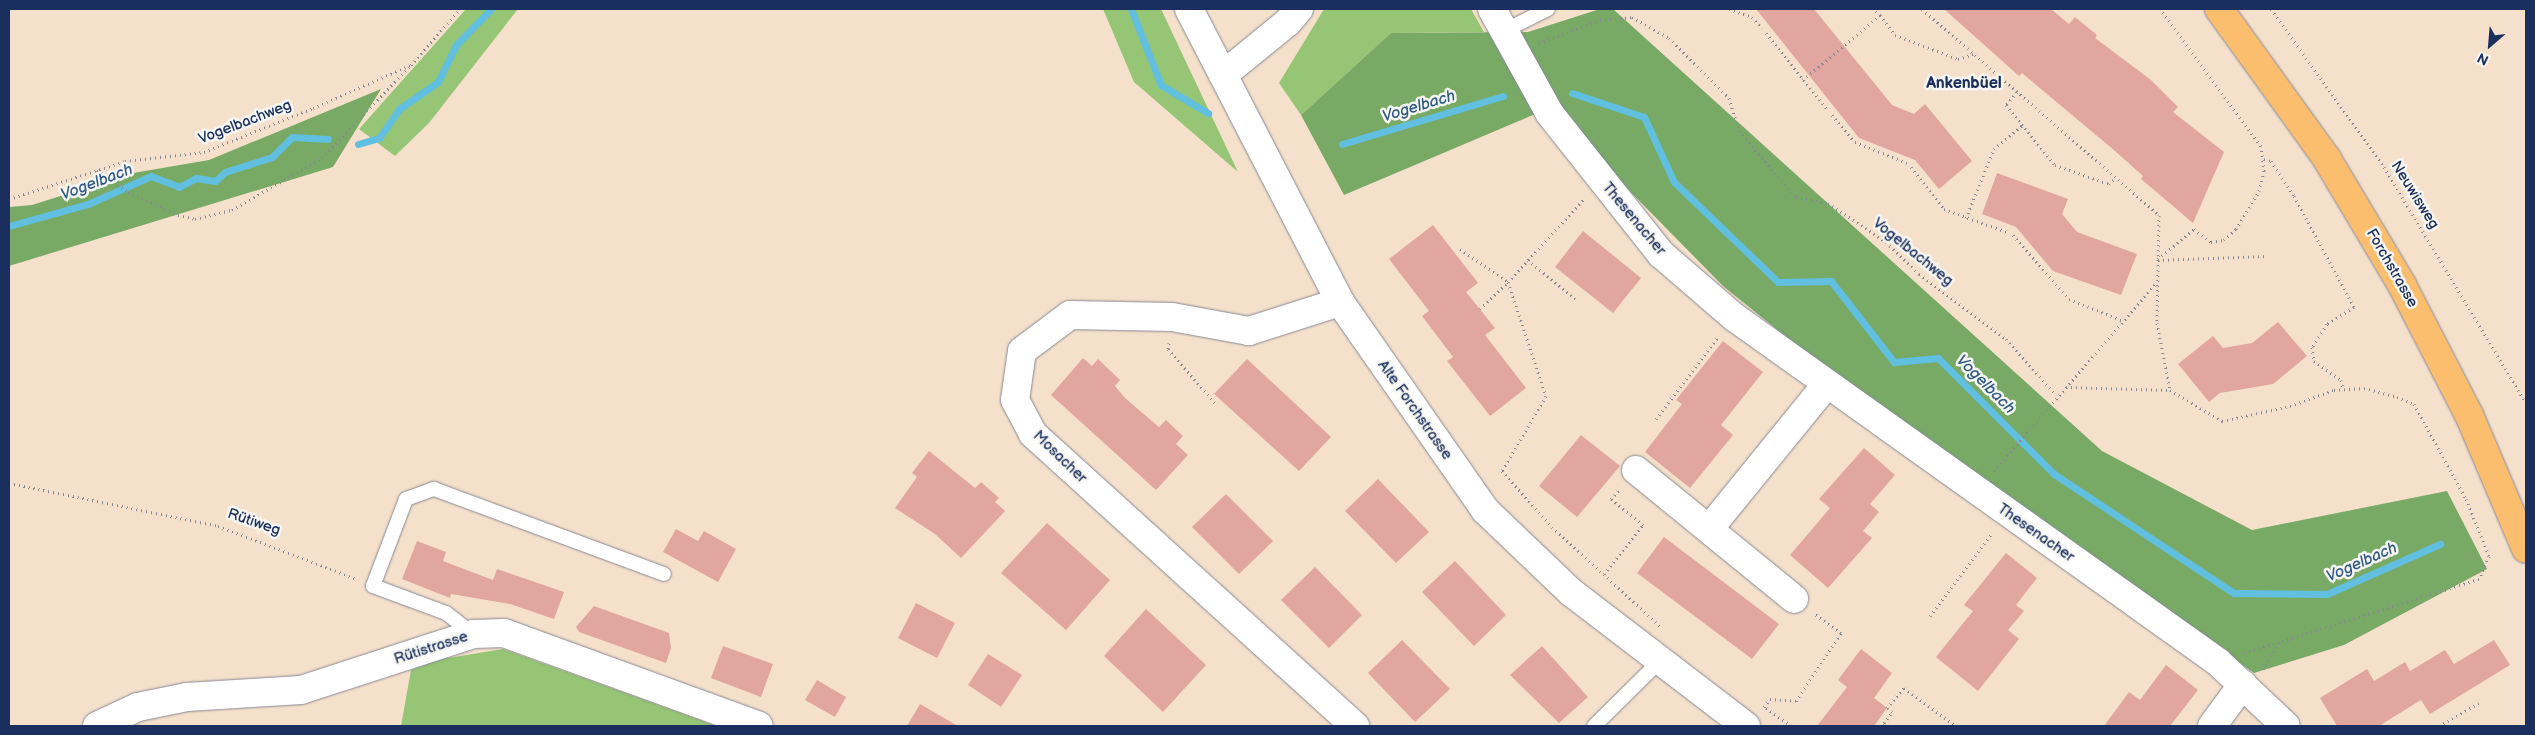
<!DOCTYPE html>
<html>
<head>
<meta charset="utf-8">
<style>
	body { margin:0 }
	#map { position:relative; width:2535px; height:735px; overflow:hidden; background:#f5e1cb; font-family:"Balsamiq Sans",sans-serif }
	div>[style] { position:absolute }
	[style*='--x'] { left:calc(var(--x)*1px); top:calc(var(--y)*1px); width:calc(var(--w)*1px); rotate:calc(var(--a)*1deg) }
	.green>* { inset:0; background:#95c575 }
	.forest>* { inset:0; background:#78aa66 }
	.stream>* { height:7px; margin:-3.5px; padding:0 3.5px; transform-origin:3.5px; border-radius:3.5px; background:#61bfdf }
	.building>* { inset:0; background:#e1a69f }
	.path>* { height:3px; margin-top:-1.5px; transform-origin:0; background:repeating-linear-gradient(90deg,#888894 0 1px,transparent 0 5px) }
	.roads { filter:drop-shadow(0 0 1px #888894) drop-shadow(0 0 1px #888894) }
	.service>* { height:14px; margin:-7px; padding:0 7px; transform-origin:7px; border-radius:7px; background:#fff }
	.minor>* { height:28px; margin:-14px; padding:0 14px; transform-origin:14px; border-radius:14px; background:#fff }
	.tertiary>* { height:28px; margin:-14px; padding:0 14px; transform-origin:14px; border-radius:14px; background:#fff }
	.trunk>* { height:28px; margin:-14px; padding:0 14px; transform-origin:14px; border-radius:14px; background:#fbbd6e }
	span { translate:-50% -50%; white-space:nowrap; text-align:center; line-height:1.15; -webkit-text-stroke:5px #f6f6f2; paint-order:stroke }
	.street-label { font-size:15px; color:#1b2f5e }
	.neighbourhood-label { font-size:16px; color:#1b2f5e; font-weight:700 }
	.water-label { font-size:16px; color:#305a85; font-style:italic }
	.frame { position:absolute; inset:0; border:10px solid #1b2f5e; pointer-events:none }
	.north { position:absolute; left:2465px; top:20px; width:50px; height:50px; -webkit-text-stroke:4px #f6f6f2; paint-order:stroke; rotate:207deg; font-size:14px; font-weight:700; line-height:20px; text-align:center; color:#1b2f5e }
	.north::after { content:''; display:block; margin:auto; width:18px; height:22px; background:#1b2f5e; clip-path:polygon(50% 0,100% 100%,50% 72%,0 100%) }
</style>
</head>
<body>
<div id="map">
	<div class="green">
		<div style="clip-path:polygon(466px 9px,518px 9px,429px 123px,395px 156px,359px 129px)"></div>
		<div style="clip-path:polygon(1103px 9px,1161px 9px,1238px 172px,1134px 82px)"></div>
		<div style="clip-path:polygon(1324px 9px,1471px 9px,1484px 32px,1391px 33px,1301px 115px,1279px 83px)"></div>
		<div style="clip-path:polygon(503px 649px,717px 726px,401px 726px,411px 670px,436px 660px)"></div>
	</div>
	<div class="forest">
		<div style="clip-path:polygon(1600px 9px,1613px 9px,2102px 451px,2252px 530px,2447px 491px,2487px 569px,2344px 645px,2254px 673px,1831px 373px,1723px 286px,1607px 168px,1559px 104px,1344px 195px,1301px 115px,1391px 33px,1528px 32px)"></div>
		<div style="clip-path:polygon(381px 89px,333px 167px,9px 266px,9px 207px,32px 205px,133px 173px,209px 160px)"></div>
	</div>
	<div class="stream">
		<div style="--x:1131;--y:9;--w:82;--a:68.5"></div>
		<div style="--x:1161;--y:85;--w:55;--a:30.8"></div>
		<div style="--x:1572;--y:93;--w:76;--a:18.4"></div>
		<div style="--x:1644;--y:117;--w:72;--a:65.2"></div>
		<div style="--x:1674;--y:182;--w:144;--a:43.9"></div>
		<div style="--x:1778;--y:282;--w:53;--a:-1.1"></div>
		<div style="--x:1831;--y:281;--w:103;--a:52.1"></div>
		<div style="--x:1894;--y:362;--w:44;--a:-5.2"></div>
		<div style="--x:1938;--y:358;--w:164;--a:45"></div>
		<div style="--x:2054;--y:474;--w:216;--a:33.5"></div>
		<div style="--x:2234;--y:593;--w:93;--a:0.6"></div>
		<div style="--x:2327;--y:594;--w:124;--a:-23.9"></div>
		<div style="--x:358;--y:144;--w:22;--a:-16"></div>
		<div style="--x:379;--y:138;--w:35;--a:-55"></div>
		<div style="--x:399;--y:109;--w:47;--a:-34.7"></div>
		<div style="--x:438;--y:82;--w:41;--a:-64.1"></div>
		<div style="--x:456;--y:45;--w:50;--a:-45.8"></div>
		<div style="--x:1342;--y:144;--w:168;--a:-16.6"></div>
		<div style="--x:9;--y:226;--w:82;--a:-15.6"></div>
		<div style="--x:88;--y:204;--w:69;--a:-24"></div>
		<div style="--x:151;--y:176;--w:30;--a:21"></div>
		<div style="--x:179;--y:187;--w:19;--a:-28"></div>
		<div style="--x:196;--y:178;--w:19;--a:9"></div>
		<div style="--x:215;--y:181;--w:13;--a:-42"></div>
		<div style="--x:225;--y:172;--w:49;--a:-17.7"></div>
		<div style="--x:272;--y:157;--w:28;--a:-45"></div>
		<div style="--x:292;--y:137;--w:36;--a:3"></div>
	</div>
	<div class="building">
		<div style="clip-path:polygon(1756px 9px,1814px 9px,1892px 105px,1914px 114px,1925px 104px,1972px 161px,1939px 189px,1915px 160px,1859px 138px)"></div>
		<div style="clip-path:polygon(1944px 9px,2051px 9px,2069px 24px,2075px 17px,2097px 35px,2095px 38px,2151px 80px,2178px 107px,2173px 112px,2224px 152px,2193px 223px,2141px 179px,2143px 176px,2115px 151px,2022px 73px,2019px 76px)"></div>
		<div style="clip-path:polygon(1997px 173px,2068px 199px,2062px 214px,2077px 232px,2137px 254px,2121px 295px,2053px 271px,2016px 227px,1982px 214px)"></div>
		<div style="clip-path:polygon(1433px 225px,1478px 283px,1466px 292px,1495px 328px,1485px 335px,1526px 388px,1490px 416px,1447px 361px,1453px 357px,1422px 316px,1429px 311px,1389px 259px)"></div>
		<div style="clip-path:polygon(1583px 231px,1641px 278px,1613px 313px,1555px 267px)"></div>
		<div style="clip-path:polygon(2278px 322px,2307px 356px,2273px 384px,2220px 393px,2209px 402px,2178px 364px,2213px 336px,2223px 348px,2252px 343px)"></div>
		<div style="clip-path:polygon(1723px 341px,1763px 372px,1721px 425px,1733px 435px,1690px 488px,1645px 452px,1682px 404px,1676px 400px)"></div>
		<div style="clip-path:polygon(1083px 358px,1092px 366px,1098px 359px,1120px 380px,1115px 386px,1125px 398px,1159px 427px,1166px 420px,1183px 436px,1176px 444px,1188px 455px,1156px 490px,1051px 395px)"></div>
		<div style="clip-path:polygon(1247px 359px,1331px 437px,1299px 471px,1214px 394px)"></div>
		<div style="clip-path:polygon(1581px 435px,1620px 466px,1577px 517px,1539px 486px)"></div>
		<div style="clip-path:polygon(1864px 448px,1895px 475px,1870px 504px,1879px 512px,1863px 531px,1872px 538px,1828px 588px,1790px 555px,1830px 508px,1819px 499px)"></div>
		<div style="clip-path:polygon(929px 451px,975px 488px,981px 482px,999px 498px,995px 502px,1005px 511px,961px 558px,935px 534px,895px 508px,917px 477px,912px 473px)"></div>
		<div style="clip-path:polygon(1378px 479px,1429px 532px,1396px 563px,1345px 511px)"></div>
		<div style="clip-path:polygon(1226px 494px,1273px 541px,1239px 574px,1192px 527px)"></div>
		<div style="clip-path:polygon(1047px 523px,1110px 580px,1066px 630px,1001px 573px)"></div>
		<div style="clip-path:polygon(676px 529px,698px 541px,704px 531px,736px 549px,718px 582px,663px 552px)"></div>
		<div style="clip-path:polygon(1664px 537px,1779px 624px,1752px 659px,1637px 573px)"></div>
		<div style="clip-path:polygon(417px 541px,446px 552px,443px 561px,493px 580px,497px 569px,564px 592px,554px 619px,510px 604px,451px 594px,450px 598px,402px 579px)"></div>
		<div style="clip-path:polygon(2006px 553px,2037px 578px,2016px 605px,2024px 611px,2008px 630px,2019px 639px,1978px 691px,1936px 657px,1973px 611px,1964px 605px)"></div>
		<div style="clip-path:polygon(1455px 561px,1506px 615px,1474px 646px,1422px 592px)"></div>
		<div style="clip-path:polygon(1315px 567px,1362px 615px,1329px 648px,1281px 600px)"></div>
		<div style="clip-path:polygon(916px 603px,955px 623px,937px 658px,898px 638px)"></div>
		<div style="clip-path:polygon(594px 606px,669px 633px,671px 648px,666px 663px,579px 632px,576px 627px)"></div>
		<div style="clip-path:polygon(1146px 609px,1206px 665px,1163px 712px,1104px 656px)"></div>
		<div style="clip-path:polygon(1402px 640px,1450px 689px,1415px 722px,1368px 673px)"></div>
		<div style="clip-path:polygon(2494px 640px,2510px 665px,2430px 714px,2421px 700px,2379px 726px,2337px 726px,2320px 698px,2367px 669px,2374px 681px,2405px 662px,2410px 671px,2445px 650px,2454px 664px)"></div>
		<div style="clip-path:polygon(723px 646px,773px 664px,761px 697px,711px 678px)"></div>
		<div style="clip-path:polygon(1542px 646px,1588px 697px,1559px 723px,1510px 675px)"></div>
		<div style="clip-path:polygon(1861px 649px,1892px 673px,1874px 698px,1887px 708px,1874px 726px,1817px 726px,1847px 687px,1838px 680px)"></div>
		<div style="clip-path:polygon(988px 654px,1022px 675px,1001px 707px,968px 685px)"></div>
		<div style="clip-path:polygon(2166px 665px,2198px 690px,2170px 726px,2104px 726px,2129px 692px,2140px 700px)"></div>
		<div style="clip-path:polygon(817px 680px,846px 697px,835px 717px,805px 700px)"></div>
		<div style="clip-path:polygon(920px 704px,958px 726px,907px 726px)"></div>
	</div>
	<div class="path">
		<div style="--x:1729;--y:9;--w:24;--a:19"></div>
		<div style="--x:1752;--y:17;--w:15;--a:48"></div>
		<div style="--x:1922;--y:9;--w:314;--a:41"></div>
		<div style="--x:2159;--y:215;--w:108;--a:91.1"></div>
		<div style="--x:2157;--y:323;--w:68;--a:79"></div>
		<div style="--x:2170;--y:390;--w:61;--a:30.8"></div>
		<div style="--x:2222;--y:421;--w:70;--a:-12.4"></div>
		<div style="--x:2290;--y:406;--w:47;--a:-20"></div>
		<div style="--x:2334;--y:390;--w:30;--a:-4"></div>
		<div style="--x:2364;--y:388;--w:34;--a:15"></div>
		<div style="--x:2397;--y:397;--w:18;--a:22"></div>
		<div style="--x:2414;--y:404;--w:108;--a:61.3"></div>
		<div style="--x:2466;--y:499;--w:61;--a:68"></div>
		<div style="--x:2489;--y:556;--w:25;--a:113"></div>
		<div style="--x:2479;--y:579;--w:246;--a:162.5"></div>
		<div style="--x:2271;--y:9;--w:194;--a:54.4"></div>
		<div style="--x:2384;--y:167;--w:275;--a:59"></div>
		<div style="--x:1880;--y:15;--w:25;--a:53"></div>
		<div style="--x:1895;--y:35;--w:67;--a:20.9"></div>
		<div style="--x:1958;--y:59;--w:16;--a:-18"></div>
		<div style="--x:1766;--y:33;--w:99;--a:51.2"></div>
		<div style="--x:1539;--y:43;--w:65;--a:-20.7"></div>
		<div style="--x:1600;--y:20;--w:32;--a:-5"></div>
		<div style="--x:1632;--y:17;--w:43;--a:29.6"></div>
		<div style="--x:1669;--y:38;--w:85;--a:45"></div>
		<div style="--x:1729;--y:98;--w:34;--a:73"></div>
		<div style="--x:1739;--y:131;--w:87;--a:49.2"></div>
		<div style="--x:1796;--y:197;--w:33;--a:11"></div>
		<div style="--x:1828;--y:203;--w:70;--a:33.9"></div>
		<div style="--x:1886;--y:242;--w:46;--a:44.1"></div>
		<div style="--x:1919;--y:274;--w:109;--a:36.8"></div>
		<div style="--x:2006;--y:339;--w:75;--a:48.2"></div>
		<div style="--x:1803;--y:80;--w:101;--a:-40.2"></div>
		<div style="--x:1880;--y:15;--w:8;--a:-135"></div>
		<div style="--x:2017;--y:92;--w:17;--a:130"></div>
		<div style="--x:2006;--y:105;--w:77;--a:50.8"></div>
		<div style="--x:2055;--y:165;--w:57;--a:19.4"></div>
		<div style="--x:2109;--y:184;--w:9;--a:-41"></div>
		<div style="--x:1832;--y:115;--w:35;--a:50"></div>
		<div style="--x:1855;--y:142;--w:56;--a:22"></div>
		<div style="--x:2264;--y:159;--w:7;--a:16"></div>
		<div style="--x:2271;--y:161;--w:42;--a:56.7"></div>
		<div style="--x:2294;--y:196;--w:126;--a:61.6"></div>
		<div style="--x:2354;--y:307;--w:32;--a:148"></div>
		<div style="--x:2327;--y:324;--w:27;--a:123"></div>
		<div style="--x:2312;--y:347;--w:14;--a:82"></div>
		<div style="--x:2314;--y:361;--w:33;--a:35"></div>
		<div style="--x:2341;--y:380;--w:9;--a:77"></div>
		<div style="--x:1911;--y:167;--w:53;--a:51.8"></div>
		<div style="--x:1944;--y:209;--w:67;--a:20.1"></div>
		<div style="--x:97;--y:170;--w:38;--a:35"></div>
		<div style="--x:128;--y:192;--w:55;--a:24.7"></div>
		<div style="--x:178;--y:215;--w:17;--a:13"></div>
		<div style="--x:195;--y:219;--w:38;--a:-14"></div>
		<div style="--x:232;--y:210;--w:104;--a:-30"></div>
		<div style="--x:322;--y:158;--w:126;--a:-46.3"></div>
		<div style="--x:9;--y:199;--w:122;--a:-18.1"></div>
		<div style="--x:125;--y:161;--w:80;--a:-6.5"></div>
		<div style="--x:204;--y:152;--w:118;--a:-22"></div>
		<div style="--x:313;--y:108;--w:107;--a:-23.7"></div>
		<div style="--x:411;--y:65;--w:74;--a:-48.8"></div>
		<div style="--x:1966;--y:218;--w:74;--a:-67.9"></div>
		<div style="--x:1994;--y:149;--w:38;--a:-40"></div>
		<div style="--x:2013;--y:235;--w:85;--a:48.8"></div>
		<div style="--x:2069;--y:299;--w:59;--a:21.8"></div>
		<div style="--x:1460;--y:249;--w:58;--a:34.5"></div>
		<div style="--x:1508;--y:282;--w:113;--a:-47.5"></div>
		<div style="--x:2158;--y:259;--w:47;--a:-39.8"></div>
		<div style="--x:2194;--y:229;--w:21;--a:37"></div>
		<div style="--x:2211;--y:242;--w:13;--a:-9"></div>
		<div style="--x:2224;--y:240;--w:16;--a:-43"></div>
		<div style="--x:2236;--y:229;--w:44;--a:-58.8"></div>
		<div style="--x:2259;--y:191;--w:21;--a:-76"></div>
		<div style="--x:2264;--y:171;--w:25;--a:-97"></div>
		<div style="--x:2261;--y:146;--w:170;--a:-126.4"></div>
		<div style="--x:1528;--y:260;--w:61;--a:39.7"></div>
		<div style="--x:2158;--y:260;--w:108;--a:-2.1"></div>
		<div style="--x:1480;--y:309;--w:39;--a:-44"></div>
		<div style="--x:1508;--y:282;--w:120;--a:71.6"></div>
		<div style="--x:1546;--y:396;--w:87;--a:120.4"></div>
		<div style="--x:1502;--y:471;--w:75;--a:48.2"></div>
		<div style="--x:1552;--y:527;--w:147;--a:42.5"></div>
		<div style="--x:1169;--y:343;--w:6;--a:99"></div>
		<div style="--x:1168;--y:349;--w:72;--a:49"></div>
		<div style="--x:2066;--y:387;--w:104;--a:1.7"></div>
		<div style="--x:1656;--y:419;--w:103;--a:-52.9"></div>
		<div style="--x:1994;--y:471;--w:248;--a:-49.2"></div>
		<div style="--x:9;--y:483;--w:213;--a:11.6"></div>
		<div style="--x:218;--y:526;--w:149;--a:20.9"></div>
		<div style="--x:1604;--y:574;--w:63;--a:-51.5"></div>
		<div style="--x:1643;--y:525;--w:41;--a:-140.9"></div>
		<div style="--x:1611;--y:499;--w:13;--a:-48"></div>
		<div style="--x:1930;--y:616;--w:104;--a:-53.2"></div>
		<div style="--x:2263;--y:669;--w:32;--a:-58"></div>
		<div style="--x:1764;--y:707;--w:10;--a:-53"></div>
		<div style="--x:1770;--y:699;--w:26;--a:4"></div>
		<div style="--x:1796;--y:701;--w:82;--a:-56.5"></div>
		<div style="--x:1841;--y:633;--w:34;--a:-144"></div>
		<div style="--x:1766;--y:708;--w:32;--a:35"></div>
		<div style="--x:1889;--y:726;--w:6;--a:-149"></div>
		<div style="--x:1884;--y:723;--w:14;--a:-54"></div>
		<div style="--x:1892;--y:712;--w:6;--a:-141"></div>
		<div style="--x:1887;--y:708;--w:26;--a:-50"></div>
		<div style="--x:1904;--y:688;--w:64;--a:36.2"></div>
		<div style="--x:2439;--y:726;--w:46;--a:-29.9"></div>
	</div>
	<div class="roads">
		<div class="service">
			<div style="--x:1504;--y:31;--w:49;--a:-26.6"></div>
			<div style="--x:473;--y:634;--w:34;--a:-142"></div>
			<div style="--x:446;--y:613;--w:78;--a:-159.7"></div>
			<div style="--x:373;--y:586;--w:93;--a:-69.2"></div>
			<div style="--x:406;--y:499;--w:30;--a:-20"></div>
			<div style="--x:434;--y:489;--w:245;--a:20.3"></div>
			<div style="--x:1594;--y:726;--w:93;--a:-44.6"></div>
		</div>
		<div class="minor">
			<div style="--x:1492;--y:9;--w:120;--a:61.1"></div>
			<div style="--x:1550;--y:114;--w:179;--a:51.6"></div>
			<div style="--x:1661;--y:254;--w:96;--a:40.8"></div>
			<div style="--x:1734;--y:317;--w:594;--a:35.48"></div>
			<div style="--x:2218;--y:662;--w:93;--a:43.3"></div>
			<div style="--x:1223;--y:75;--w:84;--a:-39.2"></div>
			<div style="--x:1288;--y:22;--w:17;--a:-50"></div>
			<div style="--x:1340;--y:302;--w:96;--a:162.3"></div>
			<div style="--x:1249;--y:331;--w:78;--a:-169.7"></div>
			<div style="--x:1172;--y:317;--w:102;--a:-178.9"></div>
			<div style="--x:1070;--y:315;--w:60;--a:143.1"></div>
			<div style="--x:1022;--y:351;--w:49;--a:98.1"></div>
			<div style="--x:1015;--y:400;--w:38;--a:62"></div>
			<div style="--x:1033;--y:434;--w:435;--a:42.2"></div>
			<div style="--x:1636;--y:470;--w:204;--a:39.2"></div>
			<div style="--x:1709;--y:529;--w:187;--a:-50.9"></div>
			<div style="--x:97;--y:726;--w:45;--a:-24.9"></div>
			<div style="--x:138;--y:707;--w:50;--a:-11.5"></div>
			<div style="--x:187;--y:697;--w:114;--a:-3.5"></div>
			<div style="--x:301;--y:690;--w:181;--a:-18"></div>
			<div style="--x:473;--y:634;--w:31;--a:-2"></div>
			<div style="--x:504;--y:633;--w:271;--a:20"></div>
			<div style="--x:2212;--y:726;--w:52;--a:-53.6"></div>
		</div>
		<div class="tertiary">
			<div style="--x:1189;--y:9;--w:330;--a:62.7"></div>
			<div style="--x:1340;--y:302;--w:254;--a:55.1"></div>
			<div style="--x:1485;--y:510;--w:120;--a:43.7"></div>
			<div style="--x:1572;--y:593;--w:219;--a:37.4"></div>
		</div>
		<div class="trunk">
			<div style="--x:2219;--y:9;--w:185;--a:54.2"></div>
			<div style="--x:2327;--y:159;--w:147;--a:59.2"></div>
			<div style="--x:2402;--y:285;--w:148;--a:62.7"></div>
			<div style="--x:2470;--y:417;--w:143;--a:67"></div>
		</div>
	</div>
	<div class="street-label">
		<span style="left:245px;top:122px;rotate:-21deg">Vogelbachweg</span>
		<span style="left:2415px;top:195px;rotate:58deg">Neuwisweg</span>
		<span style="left:1634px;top:219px;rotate:50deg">Thesenacher</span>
		<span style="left:1913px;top:252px;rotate:39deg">Vogelbachweg</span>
		<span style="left:2392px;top:268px;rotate:60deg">Forchstrasse</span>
		<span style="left:1415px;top:410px;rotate:55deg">Alte Forchstrasse</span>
		<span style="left:1060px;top:457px;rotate:44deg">Mosacher</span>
		<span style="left:254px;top:522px;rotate:19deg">Rütiweg</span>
		<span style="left:2036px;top:533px;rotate:35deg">Thesenacher</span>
		<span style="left:431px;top:648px;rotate:-18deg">Rütistrasse</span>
	</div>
	<div class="neighbourhood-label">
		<span style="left:1964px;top:84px">Ankenbüel</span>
	</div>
	<div class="water-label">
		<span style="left:1419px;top:107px;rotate:-17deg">Vogelbach</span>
		<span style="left:97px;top:183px;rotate:-21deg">Vogelbach</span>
		<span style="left:1985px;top:385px;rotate:45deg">Vogelbach</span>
		<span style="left:2362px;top:563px;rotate:-24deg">Vogelbach</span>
	</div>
	<div class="frame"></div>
	<div class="north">N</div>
</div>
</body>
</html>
